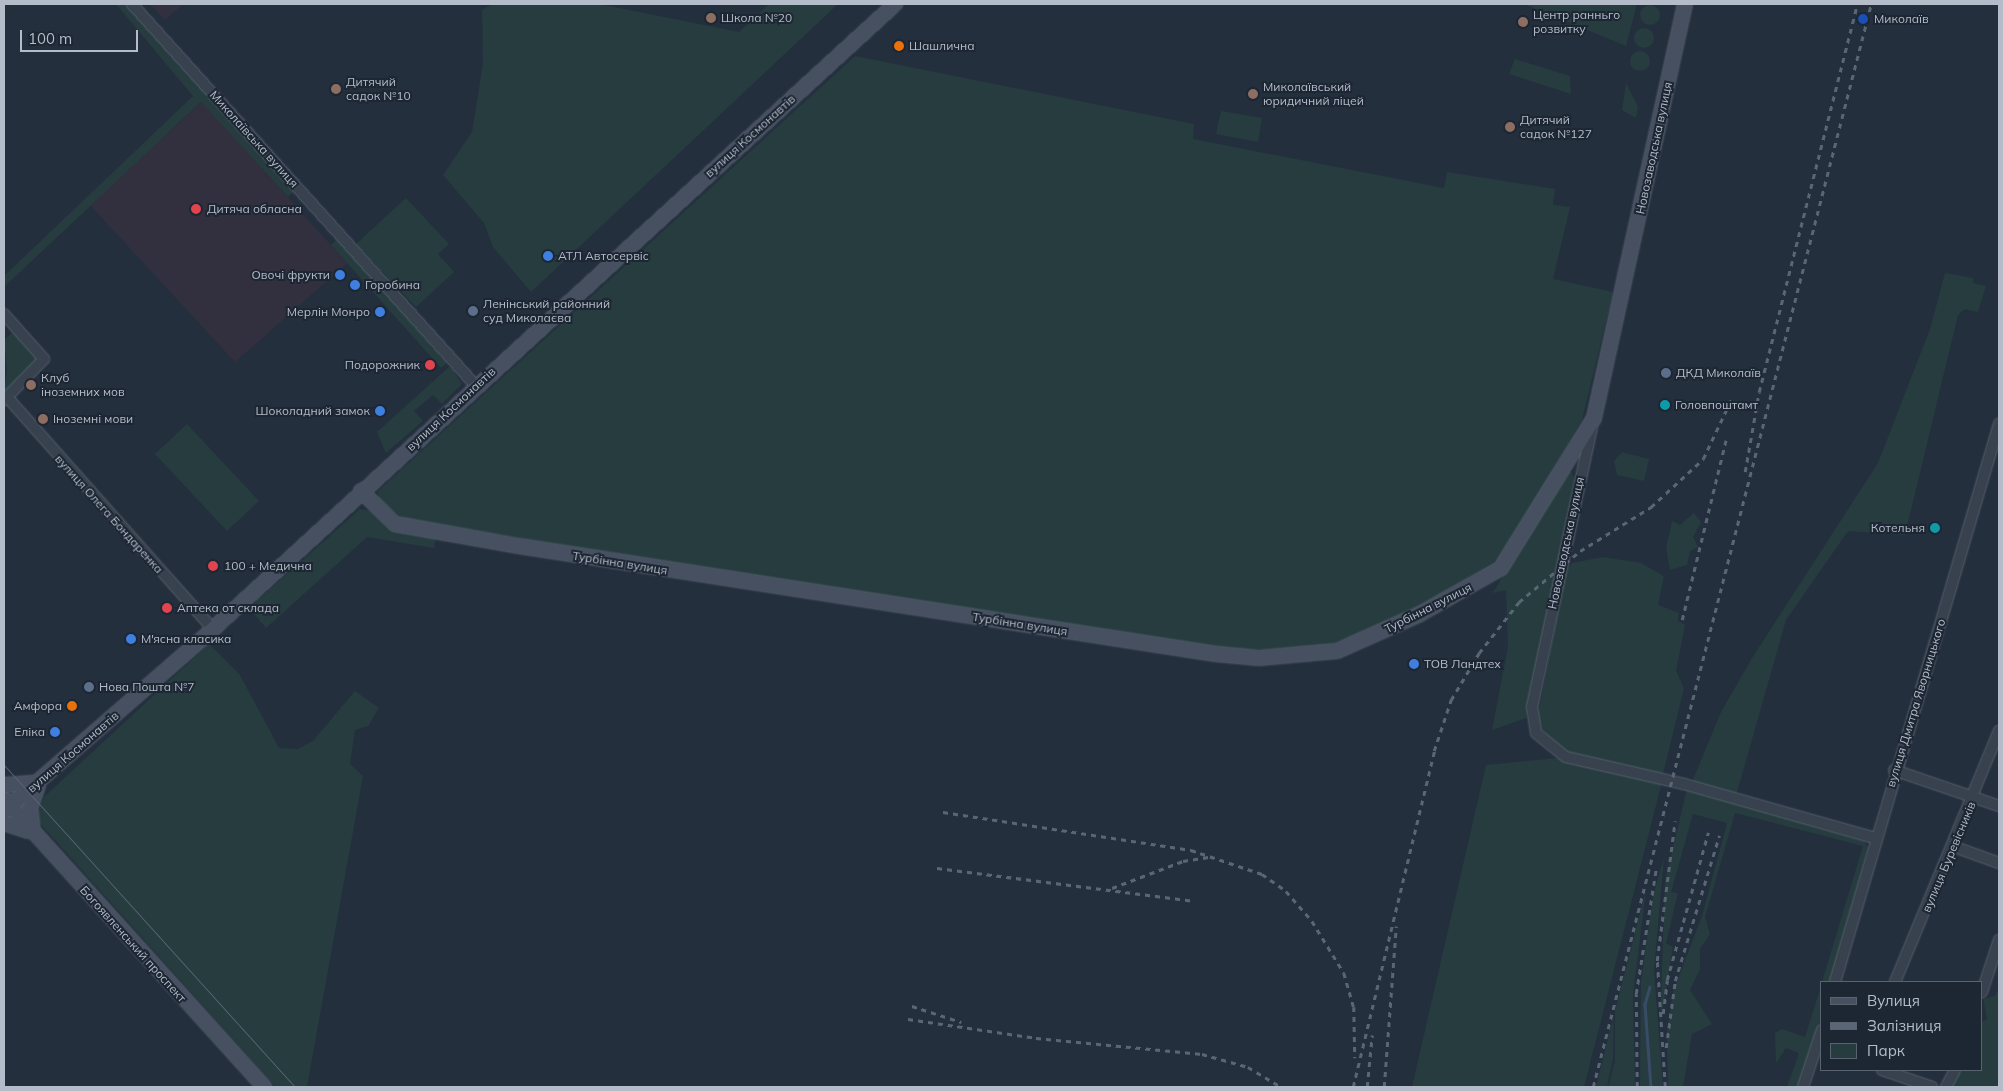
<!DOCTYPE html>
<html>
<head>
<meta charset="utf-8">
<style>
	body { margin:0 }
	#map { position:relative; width:2003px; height:1091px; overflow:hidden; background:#242f3e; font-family:Mulish,sans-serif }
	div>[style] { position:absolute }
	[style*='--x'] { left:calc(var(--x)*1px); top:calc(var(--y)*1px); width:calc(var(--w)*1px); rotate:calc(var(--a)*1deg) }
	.medical>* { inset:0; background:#32303f }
	.green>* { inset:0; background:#263c3f }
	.round { border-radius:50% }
	.stream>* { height:2.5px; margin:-1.25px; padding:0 1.25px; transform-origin:1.25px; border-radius:1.25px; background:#394c67 }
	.roads { filter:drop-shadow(0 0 1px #565f6c) drop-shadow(0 0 1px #565f6c) }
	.street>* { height:10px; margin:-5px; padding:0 5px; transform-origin:5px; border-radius:5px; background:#38414e }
	.secondary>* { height:14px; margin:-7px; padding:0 7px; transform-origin:7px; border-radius:7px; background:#465061 }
	.tram>* { height:1px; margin:-0.5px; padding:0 0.5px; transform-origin:0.5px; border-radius:0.5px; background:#5a6575 }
	.rail>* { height:2.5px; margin-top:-1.25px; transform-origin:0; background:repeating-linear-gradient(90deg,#5a6575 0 5px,transparent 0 10px) }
	.dots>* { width:14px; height:14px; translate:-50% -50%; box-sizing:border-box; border:2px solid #1d2633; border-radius:50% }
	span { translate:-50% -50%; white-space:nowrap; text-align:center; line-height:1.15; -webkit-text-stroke:4px #1d2633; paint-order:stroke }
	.poi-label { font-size:12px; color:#b4bcc9 }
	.left { translate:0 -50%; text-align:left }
	.right { translate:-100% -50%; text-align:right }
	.street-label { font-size:12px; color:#b4bcc9 }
	.frame { position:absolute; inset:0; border:5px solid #b4bcc9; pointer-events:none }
	.legend { position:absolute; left:1820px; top:981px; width:162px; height:90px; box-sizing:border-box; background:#1d2633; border:1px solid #59626f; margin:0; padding:6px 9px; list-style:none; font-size:15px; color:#b4bcc9 }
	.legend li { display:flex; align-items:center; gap:10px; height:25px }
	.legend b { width:25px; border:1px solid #59626f }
	.scale { position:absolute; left:20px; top:30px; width:118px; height:22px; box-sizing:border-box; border:2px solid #b4bcc9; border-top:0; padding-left:6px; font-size:15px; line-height:18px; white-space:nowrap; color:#b4bcc9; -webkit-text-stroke:4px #1d2633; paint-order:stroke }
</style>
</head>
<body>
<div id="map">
	<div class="medical">
		<div style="clip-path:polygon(150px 4px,183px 4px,165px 20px)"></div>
		<div style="clip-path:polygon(202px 102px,347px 263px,235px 362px,90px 205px)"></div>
	</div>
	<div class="green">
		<div style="clip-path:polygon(116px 4px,125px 4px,294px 191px,288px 197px,201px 102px,4px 287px,4px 276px,193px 96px)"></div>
		<div style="clip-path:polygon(492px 4px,599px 4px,739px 32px,769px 4px,838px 4px,531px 292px,493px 247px,484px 223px,443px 175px,472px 132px,483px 64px,482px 10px)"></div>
		<div style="clip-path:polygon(1524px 4px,1637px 4px,1626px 46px)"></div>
		<div class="round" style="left:1640px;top:5px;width:20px;height:20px"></div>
		<div class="round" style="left:1634px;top:28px;width:20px;height:20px"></div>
		<div class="round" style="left:1630px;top:51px;width:20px;height:20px"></div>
		<div style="clip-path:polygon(855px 56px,1194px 124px,1193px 139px,1444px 188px,1447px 172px,1555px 189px,1553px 205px,1570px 207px,1553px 279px,1613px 292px,1582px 420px,1504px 555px,1417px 609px,1370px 631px,1319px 647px,1216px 651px,404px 519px,378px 499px,378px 491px)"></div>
		<div style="clip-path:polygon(1515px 59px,1570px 76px,1571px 94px,1509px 74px)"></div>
		<div style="clip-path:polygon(1626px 83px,1638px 107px,1636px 118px,1622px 110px)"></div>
		<div style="clip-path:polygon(1221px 111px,1262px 118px,1258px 142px,1216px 134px)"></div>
		<div style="clip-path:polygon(406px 198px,449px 244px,438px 254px,454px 272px,416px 307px,356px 244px)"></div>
		<div style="clip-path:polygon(335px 241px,341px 242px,447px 363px,441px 368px,331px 245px)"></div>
		<div style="clip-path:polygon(1945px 273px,1973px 278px,1973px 283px,1986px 286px,1978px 312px,1965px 309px,1958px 315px,1905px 535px,1848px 531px,1786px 620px,1736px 796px,1692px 782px,1721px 712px,1752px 658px,1878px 463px,1930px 329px)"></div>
		<div style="clip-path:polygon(13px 332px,40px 360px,4px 393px,7px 370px,4px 340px)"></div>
		<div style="clip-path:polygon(450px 366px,462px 384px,442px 404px,433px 395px,414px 411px,423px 421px,386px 453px,377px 432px)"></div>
		<div style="clip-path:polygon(187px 424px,259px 501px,227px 531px,155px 454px)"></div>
		<div style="clip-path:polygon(1622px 452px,1649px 459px,1644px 481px,1617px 475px,1614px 461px)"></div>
		<div style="clip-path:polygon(1563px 472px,1571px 472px,1575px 478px,1526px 718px,1492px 730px,1508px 647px,1506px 590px,1493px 593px)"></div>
		<div style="clip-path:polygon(360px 509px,371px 511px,388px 528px,436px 535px,434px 548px,367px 537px,266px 628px,249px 608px)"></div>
		<div style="clip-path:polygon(1694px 513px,1701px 522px,1693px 537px,1698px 547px,1690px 551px,1687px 565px,1670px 570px,1666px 548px,1672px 521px,1680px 525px)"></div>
		<div style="clip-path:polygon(1603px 557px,1641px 563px,1664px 576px,1658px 605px,1679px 613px,1678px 621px,1685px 625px,1676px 671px,1684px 688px,1663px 774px,1566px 753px,1549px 739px,1537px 720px,1566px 570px,1572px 563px)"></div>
		<div style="clip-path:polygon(209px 644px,240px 675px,279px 748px,298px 749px,313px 741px,355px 691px,379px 708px,368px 726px,355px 730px,350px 764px,363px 776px,307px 1087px,276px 1087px,36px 819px,44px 797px)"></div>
		<div style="clip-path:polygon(1558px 758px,1662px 782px,1584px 1087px,1412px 1087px,1486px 765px)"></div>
		<div style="clip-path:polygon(1687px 789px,1864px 841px,1868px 848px,1832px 982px,1822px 982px,1863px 846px,1735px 813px,1705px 917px,1710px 934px,1700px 949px,1700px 969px,1690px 990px,1712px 1024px,1692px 1034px,1683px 1087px,1668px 1087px,1667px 1033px,1673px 992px,1702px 916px,1727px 823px,1693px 814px,1671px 892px,1678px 893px,1666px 943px,1673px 947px,1660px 1026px,1665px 881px)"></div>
		<div style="clip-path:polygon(1664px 857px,1654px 971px,1663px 1087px,1640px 1087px,1641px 983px,1653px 896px)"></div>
		<div style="clip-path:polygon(1646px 890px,1633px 995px,1635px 1087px,1608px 1087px,1615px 1061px,1615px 1011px)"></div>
		<div style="clip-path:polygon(1822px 983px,1822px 1017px,1801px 1087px,1787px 1087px,1799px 1053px,1786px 1048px,1776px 1063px,1775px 1033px,1782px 1029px,1805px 1037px)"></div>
		<div style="clip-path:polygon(1999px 987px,1999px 1087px,1952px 1087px,1957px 1070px,1982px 1070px,1982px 1022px,1987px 1019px,1983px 999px,1995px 996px)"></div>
		<div style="clip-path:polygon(1614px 1015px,1613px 1059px,1607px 1087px,1596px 1087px)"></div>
	</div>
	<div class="stream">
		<div style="--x:1650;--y:987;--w:18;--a:106"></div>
		<div style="--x:1645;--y:1004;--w:83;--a:85.9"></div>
	</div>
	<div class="roads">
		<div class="street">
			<div style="--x:132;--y:4;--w:514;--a:48"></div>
			<div style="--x:4;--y:314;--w:60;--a:48.4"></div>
			<div style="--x:44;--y:359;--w:57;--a:134.3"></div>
			<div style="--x:7;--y:397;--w:310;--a:48.4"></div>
			<div style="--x:1592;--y:427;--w:286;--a:102.1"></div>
			<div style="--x:1532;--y:707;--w:26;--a:81"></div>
			<div style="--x:1536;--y:733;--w:38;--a:39"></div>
			<div style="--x:1566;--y:757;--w:121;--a:12.9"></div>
			<div style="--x:1684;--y:784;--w:198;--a:15.8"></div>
			<div style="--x:1894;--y:770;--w:111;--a:18.9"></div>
			<div style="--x:1952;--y:846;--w:50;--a:19.9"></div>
			<div style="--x:1835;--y:982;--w:582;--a:-73.62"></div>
			<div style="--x:1895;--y:982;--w:272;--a:-67.5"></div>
			<div style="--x:1982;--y:992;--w:55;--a:-71.9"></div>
			<div style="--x:1882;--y:1070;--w:53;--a:18.8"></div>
			<div style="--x:1803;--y:1087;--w:60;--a:-71.6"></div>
			<div style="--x:1946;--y:1087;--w:19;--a:-62"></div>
		</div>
		<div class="secondary">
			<div style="--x:361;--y:491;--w:47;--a:44.1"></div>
			<div style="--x:395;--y:524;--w:126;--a:10.1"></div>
			<div style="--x:519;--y:546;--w:705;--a:8.81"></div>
			<div style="--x:1216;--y:654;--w:43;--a:5.3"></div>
			<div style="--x:1259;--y:658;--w:78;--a:-5.1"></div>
			<div style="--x:1337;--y:651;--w:91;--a:-24"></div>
			<div style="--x:1420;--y:614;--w:93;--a:-29.6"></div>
			<div style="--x:1501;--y:568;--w:176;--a:-58.2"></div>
			<div style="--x:1594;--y:418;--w:424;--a:-77.6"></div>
			<div style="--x:4;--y:785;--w:32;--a:-4"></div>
			<div style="--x:5;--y:800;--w:387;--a:47.9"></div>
			<div style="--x:4;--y:811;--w:277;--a:-41"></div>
			<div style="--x:213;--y:629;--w:925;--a:-42.5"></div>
			<div style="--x:4;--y:823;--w:25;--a:18"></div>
			<div style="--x:33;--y:832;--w:23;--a:-97"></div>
			<div style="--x:30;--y:809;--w:24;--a:-71"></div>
		</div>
	</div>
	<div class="tram">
		<div style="--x:4;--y:765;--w:434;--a:47.9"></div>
	</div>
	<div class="rail">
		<div style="--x:1745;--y:472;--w:81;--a:-80.1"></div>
		<div style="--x:1759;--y:392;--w:400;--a:-75.8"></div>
		<div style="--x:1682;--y:620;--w:185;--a:-76.3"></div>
		<div style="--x:943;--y:812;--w:251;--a:8.7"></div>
		<div style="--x:1191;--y:850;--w:75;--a:18.7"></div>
		<div style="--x:1262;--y:874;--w:29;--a:35"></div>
		<div style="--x:1286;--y:891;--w:40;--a:49"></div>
		<div style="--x:1312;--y:921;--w:61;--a:58.4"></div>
		<div style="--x:1344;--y:973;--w:35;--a:74"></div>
		<div style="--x:1354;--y:1007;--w:51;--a:88.9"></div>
		<div style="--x:937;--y:868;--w:260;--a:7.3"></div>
		<div style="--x:1112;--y:888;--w:76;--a:-20.8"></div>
		<div style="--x:1183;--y:861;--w:26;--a:-9"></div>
		<div style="--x:912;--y:1006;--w:52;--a:18.1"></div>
		<div style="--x:1663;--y:1014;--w:34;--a:-83"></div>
		<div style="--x:1667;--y:980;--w:153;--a:-74.4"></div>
		<div style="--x:908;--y:1019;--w:129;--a:8.4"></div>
		<div style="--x:1036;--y:1038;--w:167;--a:5.5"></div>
		<div style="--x:1202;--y:1054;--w:48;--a:15.8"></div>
		<div style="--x:1248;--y:1067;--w:39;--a:31"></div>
		<div style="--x:1666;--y:1048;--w:68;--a:-82.3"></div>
		<div style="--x:1675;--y:981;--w:152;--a:-73.1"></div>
		<div style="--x:1353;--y:1087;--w:346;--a:-76.4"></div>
		<div style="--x:1434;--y:751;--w:54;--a:-71.6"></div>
		<div style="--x:1451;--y:700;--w:55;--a:-59.2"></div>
		<div style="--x:1479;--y:653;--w:65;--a:-51.9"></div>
		<div style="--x:1519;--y:602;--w:80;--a:-39.9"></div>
		<div style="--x:1580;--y:551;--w:84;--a:-31.8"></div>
		<div style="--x:1651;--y:507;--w:71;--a:-42.7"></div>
		<div style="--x:1703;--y:459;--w:68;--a:-64.6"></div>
		<div style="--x:1367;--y:1087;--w:52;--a:-84.5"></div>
		<div style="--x:1384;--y:1087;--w:161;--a:-85.7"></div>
		<div style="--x:1593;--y:1087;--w:1118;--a:-75.6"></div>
		<div style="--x:1637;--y:1087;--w:93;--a:-90.6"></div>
		<div style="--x:1636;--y:994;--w:127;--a:-80.9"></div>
		<div style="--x:1665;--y:1087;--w:126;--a:-93.6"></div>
		<div style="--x:1657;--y:961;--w:141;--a:-82.7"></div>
	</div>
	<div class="dots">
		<div style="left:711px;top:18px;background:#8d6e63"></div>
		<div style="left:1863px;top:19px;background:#1a4fb4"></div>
		<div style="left:1523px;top:22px;background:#8d6e63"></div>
		<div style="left:899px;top:46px;background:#e8710a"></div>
		<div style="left:336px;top:89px;background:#8d6e63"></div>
		<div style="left:1253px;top:94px;background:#8d6e63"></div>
		<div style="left:1510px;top:127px;background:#8d6e63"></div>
		<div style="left:196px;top:209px;background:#e0444e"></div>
		<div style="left:548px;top:256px;background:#3f7fe0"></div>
		<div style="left:340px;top:275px;background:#3f7fe0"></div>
		<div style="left:355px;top:285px;background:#3f7fe0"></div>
		<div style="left:473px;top:311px;background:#5c6f8a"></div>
		<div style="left:380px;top:312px;background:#3f7fe0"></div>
		<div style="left:430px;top:365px;background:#e0444e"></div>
		<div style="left:1666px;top:373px;background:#5c6f8a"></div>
		<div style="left:31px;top:385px;background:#8d6e63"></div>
		<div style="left:1665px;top:405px;background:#0f9aa8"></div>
		<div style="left:380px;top:411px;background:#3f7fe0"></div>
		<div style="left:43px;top:419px;background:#8d6e63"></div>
		<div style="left:1935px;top:528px;background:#0f9aa8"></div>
		<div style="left:213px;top:566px;background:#e0444e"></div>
		<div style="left:167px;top:608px;background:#e0444e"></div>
		<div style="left:131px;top:639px;background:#3f7fe0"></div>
		<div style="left:1414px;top:664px;background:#3f7fe0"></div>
		<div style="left:89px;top:687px;background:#5c6f8a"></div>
		<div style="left:72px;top:706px;background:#e8710a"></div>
		<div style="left:55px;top:732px;background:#3f7fe0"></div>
	</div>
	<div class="poi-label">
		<span class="left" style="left:1533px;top:22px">Центр ранньго<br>розвитку</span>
		<span class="left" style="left:721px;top:18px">Школа №20</span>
		<span class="left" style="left:1874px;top:19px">Миколаїв</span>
		<span class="left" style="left:909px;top:46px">Шашлична</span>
		<span class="left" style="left:346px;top:89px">Дитячий<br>садок №10</span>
		<span class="left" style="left:1263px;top:94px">Миколаївський<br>юридичний ліцей</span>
		<span class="left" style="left:1520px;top:127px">Дитячий<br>садок №127</span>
		<span class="left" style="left:207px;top:209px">Дитяча обласна</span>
		<span class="left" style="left:558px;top:256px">АТЛ Автосервіс</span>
		<span class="right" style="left:330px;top:275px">Овочі фрукти</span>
		<span class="left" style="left:365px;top:285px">Горобина</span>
		<span class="left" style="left:483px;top:311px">Ленінський районний<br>суд Миколаєва</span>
		<span class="right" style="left:370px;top:312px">Мерлін Монро</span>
		<span class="right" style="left:420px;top:365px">Подорожник</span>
		<span class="left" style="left:1676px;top:373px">ДКД Миколаїв</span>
		<span class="left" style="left:41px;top:385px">Клуб<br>іноземних мов</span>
		<span class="left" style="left:1675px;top:405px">Головпоштамт</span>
		<span class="right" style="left:370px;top:411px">Шоколадний замок</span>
		<span class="left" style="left:53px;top:419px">Іноземні мови</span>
		<span class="right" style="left:1925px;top:528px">Котельня</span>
		<span class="left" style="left:224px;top:566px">100 + Медична</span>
		<span class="left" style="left:177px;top:608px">Аптека от склада</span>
		<span class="left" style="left:141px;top:639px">М'ясна класика</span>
		<span class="left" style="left:1424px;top:664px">ТОВ Ландтех</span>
		<span class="left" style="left:99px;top:687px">Нова Пошта №7</span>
		<span class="right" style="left:62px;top:706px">Амфора</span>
		<span class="right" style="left:45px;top:732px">Еліка</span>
	</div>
	<div class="street-label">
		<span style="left:750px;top:136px;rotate:-42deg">вулиця Космонавтів</span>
		<span style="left:254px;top:139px;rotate:48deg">Миколаївська вулиця</span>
		<span style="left:1654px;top:148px;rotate:-78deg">Новозаводська вулиця</span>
		<span style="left:451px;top:409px;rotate:-43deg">вулиця Космонавтів</span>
		<span style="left:109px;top:514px;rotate:48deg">вулиця Олега Бондаренка</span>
		<span style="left:1566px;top:543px;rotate:-78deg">Новозаводська вулиця</span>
		<span style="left:620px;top:563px;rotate:9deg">Турбінна вулиця</span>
		<span style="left:1428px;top:608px;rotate:-27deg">Турбінна вулиця</span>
		<span style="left:1020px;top:624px;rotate:9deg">Турбінна вулиця</span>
		<span style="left:1916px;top:703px;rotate:-73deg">вулиця Дмитра Яворницького</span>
		<span style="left:73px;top:752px;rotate:-41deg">вулиця Космонавтів</span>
		<span style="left:1949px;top:857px;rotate:-67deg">вулиця Буревісників</span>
		<span style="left:133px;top:944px;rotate:48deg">Богоявленський проспект</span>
	</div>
	<div class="frame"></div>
	<ul class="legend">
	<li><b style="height:6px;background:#465061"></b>Вулиця</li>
	<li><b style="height:6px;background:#5a6575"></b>Залізниця</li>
	<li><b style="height:14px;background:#263c3f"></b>Парк</li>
	</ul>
	<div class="scale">100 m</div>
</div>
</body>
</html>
